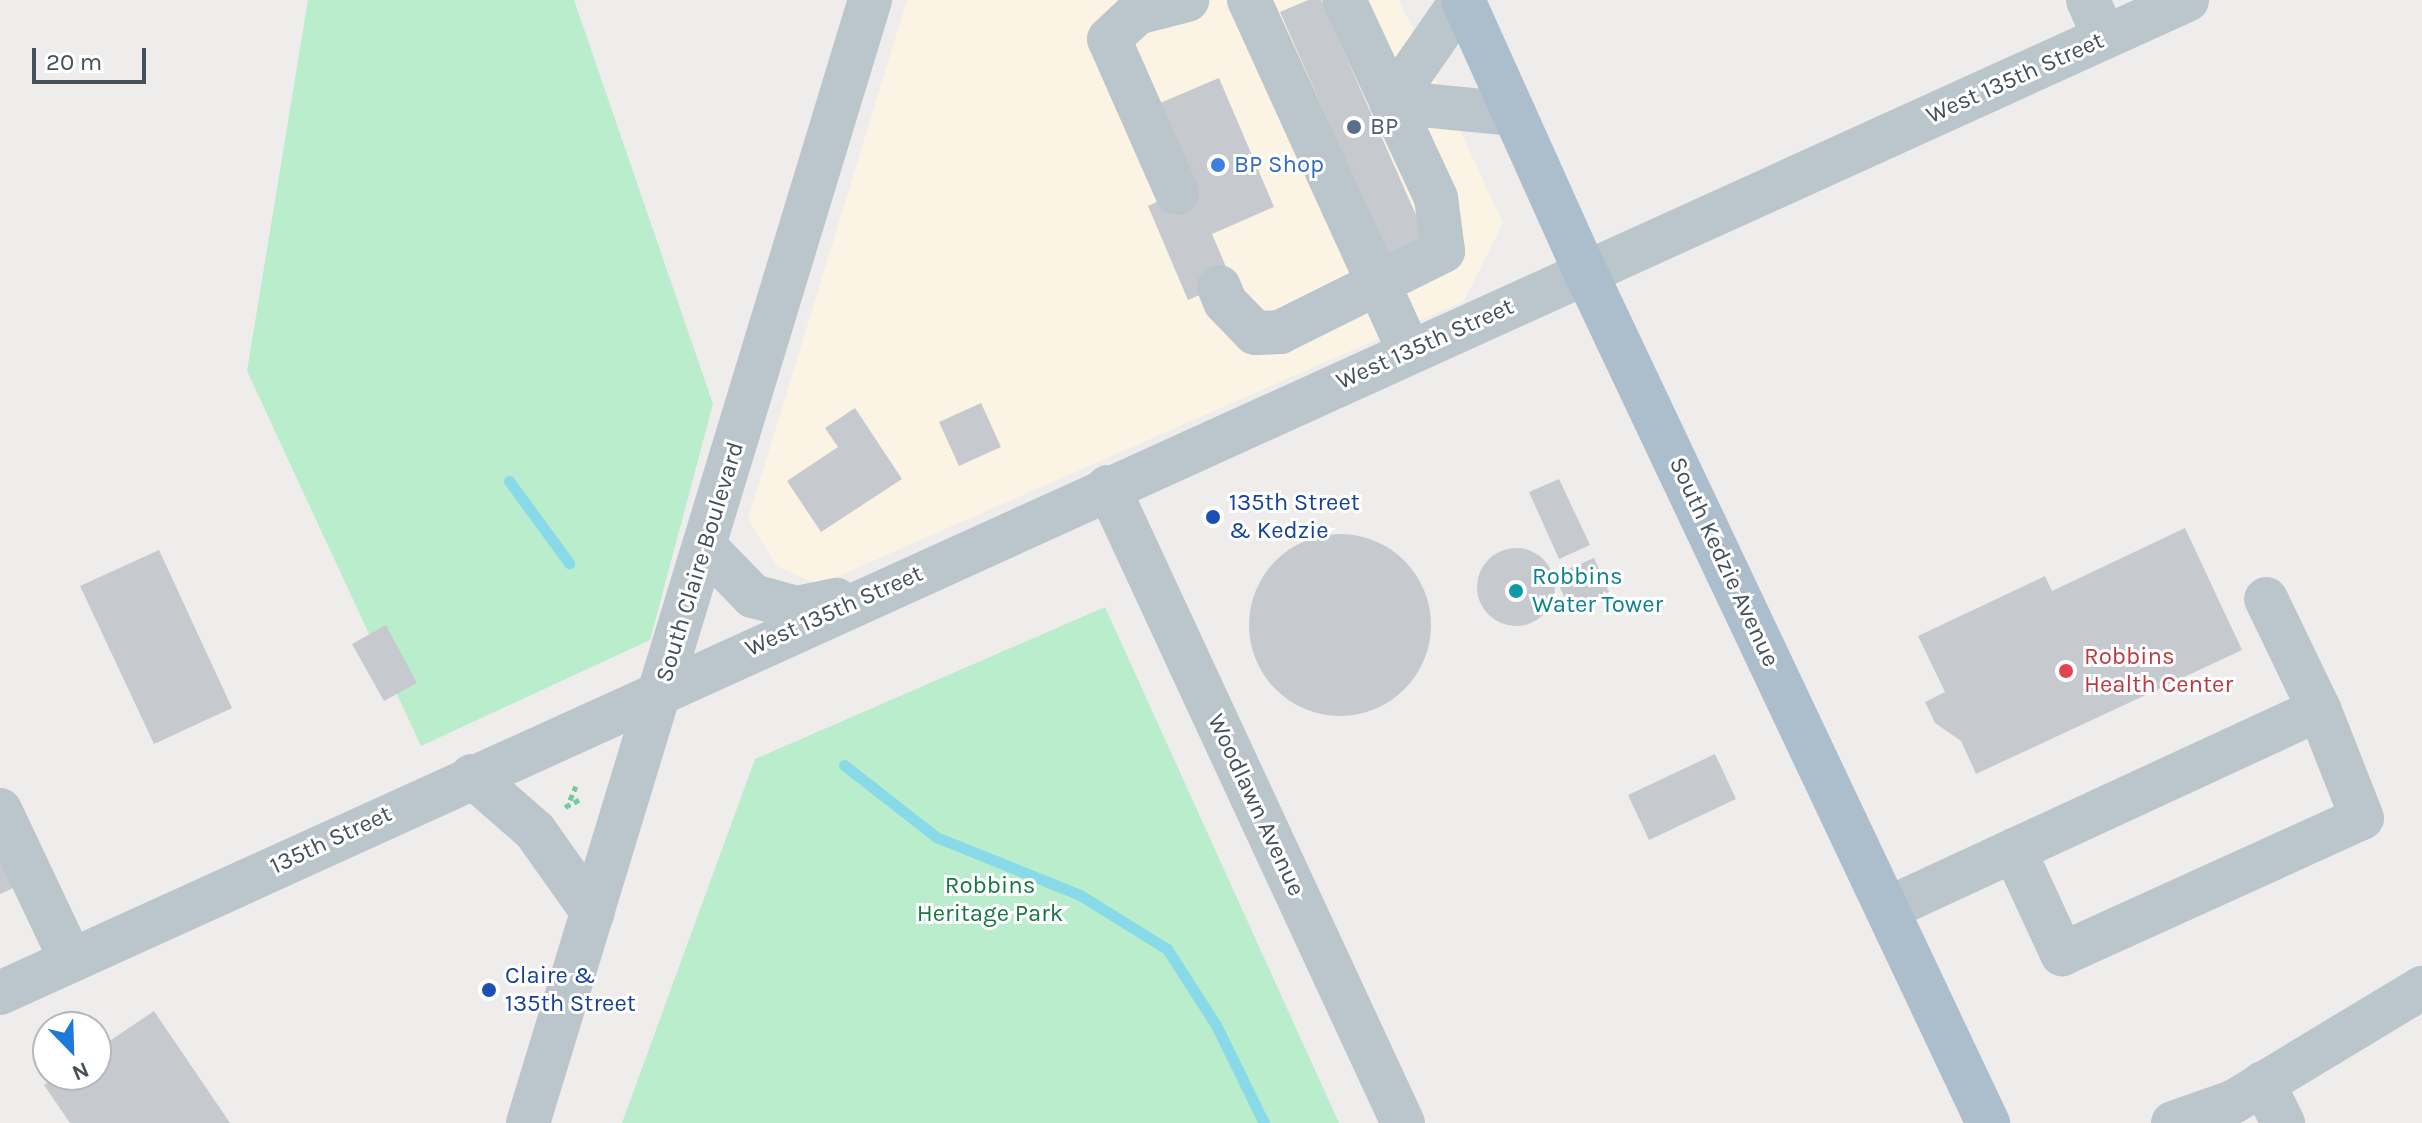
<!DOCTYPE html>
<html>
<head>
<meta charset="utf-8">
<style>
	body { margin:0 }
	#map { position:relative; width:2422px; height:1123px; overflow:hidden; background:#efecec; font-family:Karla,sans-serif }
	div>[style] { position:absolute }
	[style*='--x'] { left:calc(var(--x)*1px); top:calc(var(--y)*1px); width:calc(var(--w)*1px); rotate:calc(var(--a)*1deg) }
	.commercial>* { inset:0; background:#fbf3e4 }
	.green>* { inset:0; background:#baedcb }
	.stream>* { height:11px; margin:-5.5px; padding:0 5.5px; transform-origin:5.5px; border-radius:5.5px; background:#88dae9 }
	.building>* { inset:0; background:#c6cacf }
	.round { border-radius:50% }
	.path>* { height:5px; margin-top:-2.5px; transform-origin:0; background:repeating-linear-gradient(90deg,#73ca9b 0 6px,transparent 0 10px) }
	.minor>* { height:44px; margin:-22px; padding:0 22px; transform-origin:22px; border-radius:22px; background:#bac5cc }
	.major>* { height:44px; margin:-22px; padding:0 22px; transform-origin:22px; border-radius:22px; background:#acbdcb }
	.dots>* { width:22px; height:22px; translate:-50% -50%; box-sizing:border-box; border:4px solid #fff; border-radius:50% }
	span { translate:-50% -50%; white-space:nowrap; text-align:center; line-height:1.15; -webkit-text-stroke:6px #fff; paint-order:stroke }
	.street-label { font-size:24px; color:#455159 }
	.service-label { font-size:24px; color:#4e5e75 }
	.left { translate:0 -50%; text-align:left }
	.shop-label { font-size:24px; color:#366cbe }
	.transit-label { font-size:24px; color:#164399 }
	.culture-label { font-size:24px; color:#0d838f }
	.health-label { font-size:24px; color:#be3a42 }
	.park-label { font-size:24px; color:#187843 }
	.north { position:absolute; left:32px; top:1011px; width:80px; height:80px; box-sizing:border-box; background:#fff; border:2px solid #b5b9bd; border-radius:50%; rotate:157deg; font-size:22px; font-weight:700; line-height:32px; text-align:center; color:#455159 }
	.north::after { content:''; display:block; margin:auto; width:28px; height:36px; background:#1c78d9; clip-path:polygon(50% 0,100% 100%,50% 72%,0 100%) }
	.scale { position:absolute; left:32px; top:48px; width:114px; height:36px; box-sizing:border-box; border:4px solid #455159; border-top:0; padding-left:10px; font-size:24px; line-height:28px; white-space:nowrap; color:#455159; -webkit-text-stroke:6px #fff; paint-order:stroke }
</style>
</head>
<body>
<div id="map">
	<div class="commercial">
		<div style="clip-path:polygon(907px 0,1399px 0,1503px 223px,1464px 301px,818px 585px,777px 566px,748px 519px)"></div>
	</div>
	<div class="green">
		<div style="clip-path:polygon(308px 0,574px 0,713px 404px,650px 640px,421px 746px,247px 371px)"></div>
		<div style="clip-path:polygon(1105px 607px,1339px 1123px,622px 1123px,755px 759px)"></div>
	</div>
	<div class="stream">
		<div style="--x:509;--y:481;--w:102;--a:53.8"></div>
		<div style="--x:844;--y:765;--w:117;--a:38"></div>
		<div style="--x:936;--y:837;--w:155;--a:21.9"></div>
		<div style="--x:1080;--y:895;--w:102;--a:31.8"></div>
		<div style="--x:1167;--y:949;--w:90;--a:57.2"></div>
		<div style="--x:1216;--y:1025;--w:109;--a:63.9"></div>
	</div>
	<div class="building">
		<div style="clip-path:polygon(1308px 0,1321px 0,1428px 242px,1389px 259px,1280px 12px)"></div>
		<div style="clip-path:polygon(1219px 78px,1274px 207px,1212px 234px,1232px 281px,1188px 300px,1148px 206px,1188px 188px,1153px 106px)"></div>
		<div style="clip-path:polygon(981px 403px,1001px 447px,959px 466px,939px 422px)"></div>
		<div style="clip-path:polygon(855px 408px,902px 479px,821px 532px,787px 481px,838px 447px,825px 428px)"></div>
		<div style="clip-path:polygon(1559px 479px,1590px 545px,1559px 559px,1529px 492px)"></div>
		<div style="clip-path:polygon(2185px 528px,2242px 650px,1976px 774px,1961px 741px,1935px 723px,1925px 702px,1945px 692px,1918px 636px,2045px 576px,2052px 591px)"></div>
		<div class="round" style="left:1249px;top:534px;width:182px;height:182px"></div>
		<div class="round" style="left:1477px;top:548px;width:78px;height:78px"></div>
		<div style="clip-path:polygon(159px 550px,232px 708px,154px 744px,80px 586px)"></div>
		<div style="clip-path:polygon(1594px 558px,1609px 592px,1570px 609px,1554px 575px)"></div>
		<div style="clip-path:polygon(386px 625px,417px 683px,384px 701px,352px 644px)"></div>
		<div style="clip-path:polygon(1715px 754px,1736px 799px,1649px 840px,1628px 795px)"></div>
		<div style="clip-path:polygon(0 837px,27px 882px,0 894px)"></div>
		<div style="clip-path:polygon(154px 1011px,230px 1123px,70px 1123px,44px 1085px,59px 1075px,96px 1075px,96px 1050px)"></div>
	</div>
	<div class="path">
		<div style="--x:570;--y:800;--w:15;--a:-67"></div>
		<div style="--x:565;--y:807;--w:18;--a:-27"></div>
	</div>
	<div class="minor">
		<div style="--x:1249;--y:0;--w:386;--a:65.5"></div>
		<div style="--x:1462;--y:0;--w:124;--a:124.8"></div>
		<div style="--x:1391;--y:102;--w:124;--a:5.6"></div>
		<div style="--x:2088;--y:0;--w:40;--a:66.6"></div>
		<div style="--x:1177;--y:193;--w:168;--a:-113.8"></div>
		<div style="--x:1109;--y:39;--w:38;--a:-43"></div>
		<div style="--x:1137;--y:13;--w:52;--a:-14.6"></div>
		<div style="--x:1219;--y:287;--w:16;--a:68"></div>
		<div style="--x:1225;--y:302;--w:43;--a:45.9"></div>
		<div style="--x:1255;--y:333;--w:25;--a:-2"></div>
		<div style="--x:1280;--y:332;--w:182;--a:-26.4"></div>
		<div style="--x:1443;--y:251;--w:53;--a:-97.5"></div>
		<div style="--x:1436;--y:198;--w:218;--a:-114.9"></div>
		<div style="--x:1108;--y:487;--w:701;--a:65.12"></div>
		<div style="--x:705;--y:547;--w:69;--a:45.6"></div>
		<div style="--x:753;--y:596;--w:46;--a:15.3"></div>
		<div style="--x:797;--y:608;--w:40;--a:-12"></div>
		<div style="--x:472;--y:776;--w:84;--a:41.1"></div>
		<div style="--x:535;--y:831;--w:100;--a:54.7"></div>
		<div style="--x:0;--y:810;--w:166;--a:64.7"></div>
		<div style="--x:2014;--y:850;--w:115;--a:65.2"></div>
		<div style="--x:2062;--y:954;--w:329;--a:-24.4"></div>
		<div style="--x:2362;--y:818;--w:117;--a:-111.5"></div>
		<div style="--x:2319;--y:709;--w:122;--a:-115.7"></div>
		<div style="--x:1887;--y:909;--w:476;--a:-24.8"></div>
		<div style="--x:0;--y:993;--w:2402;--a:-24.42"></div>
		<div style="--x:2263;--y:1083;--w:45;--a:63.4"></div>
		<div style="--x:528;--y:1123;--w:1174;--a:-73.06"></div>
		<div style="--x:2173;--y:1123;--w:64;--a:-19.3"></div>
		<div style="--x:2233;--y:1102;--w:221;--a:-31.1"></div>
	</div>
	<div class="major">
		<div style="--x:1463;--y:0;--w:297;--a:65.8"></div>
		<div style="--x:1585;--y:271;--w:943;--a:64.69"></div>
	</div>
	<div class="dots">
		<div style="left:1354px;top:127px;background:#5c6f8a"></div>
		<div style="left:1218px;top:165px;background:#3f7fe0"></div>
		<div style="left:1213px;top:517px;background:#1a4fb4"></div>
		<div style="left:1516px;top:591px;background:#0f9aa8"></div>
		<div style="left:2066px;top:671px;background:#e0444e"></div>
		<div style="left:489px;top:990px;background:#1a4fb4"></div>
	</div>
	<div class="street-label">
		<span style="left:2015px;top:78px;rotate:-24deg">West 135th Street</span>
		<span style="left:1425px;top:344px;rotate:-24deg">West 135th Street</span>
		<span style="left:700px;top:562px;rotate:-73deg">South Claire Boulevard</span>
		<span style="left:1724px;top:562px;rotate:65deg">South Kedzie Avenue</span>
		<span style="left:834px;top:611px;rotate:-24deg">West 135th Street</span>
		<span style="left:1256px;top:805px;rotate:65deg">Woodlawn Avenue</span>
		<span style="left:331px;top:840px;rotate:-25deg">135th Street</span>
	</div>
	<div class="service-label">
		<span class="left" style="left:1370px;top:127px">BP</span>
	</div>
	<div class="shop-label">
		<span class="left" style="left:1234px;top:165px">BP Shop</span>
	</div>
	<div class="transit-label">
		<span class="left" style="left:1229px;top:517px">135th Street<br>&amp; Kedzie</span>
		<span class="left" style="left:505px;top:990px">Claire &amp;<br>135th Street</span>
	</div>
	<div class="culture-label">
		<span class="left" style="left:1532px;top:591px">Robbins<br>Water Tower</span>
	</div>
	<div class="health-label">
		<span class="left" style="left:2084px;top:671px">Robbins<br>Health Center</span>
	</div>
	<div class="park-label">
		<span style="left:990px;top:900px">Robbins<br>Heritage Park</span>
	</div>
	<div class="north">N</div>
	<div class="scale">20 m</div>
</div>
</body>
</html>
